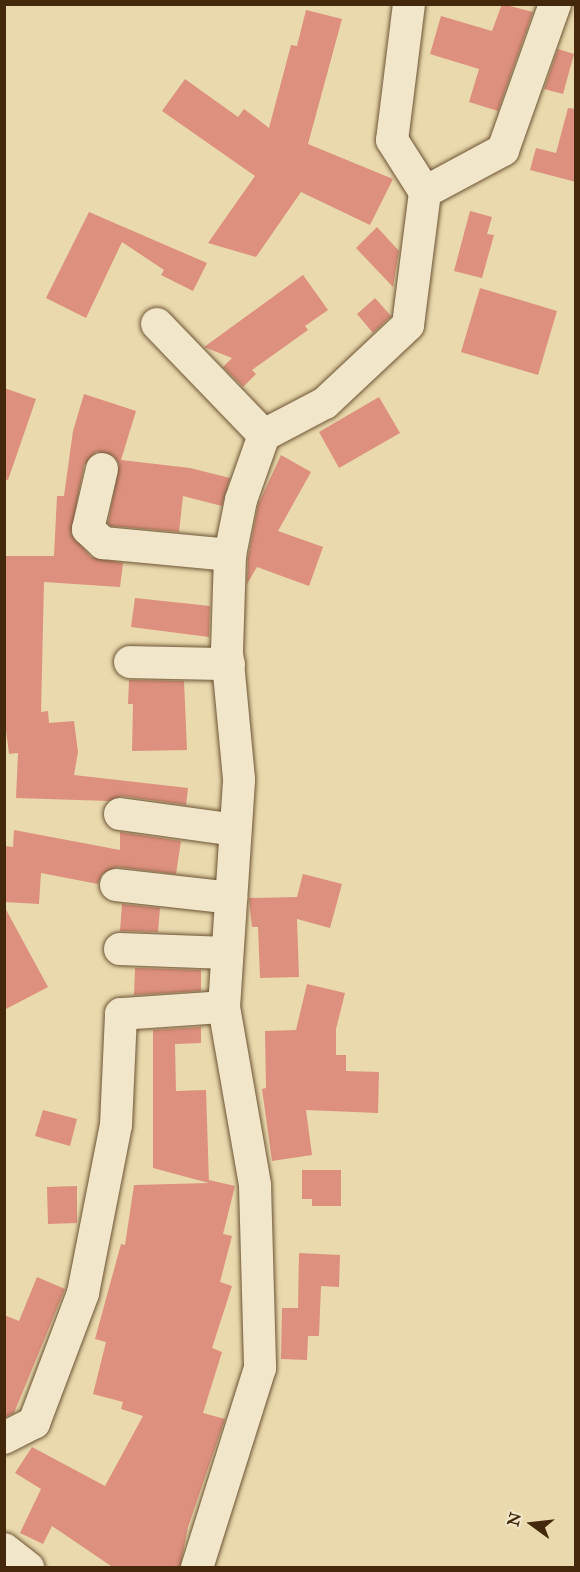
<!DOCTYPE html>
<html>
<head>
<meta charset="utf-8">
<style>
	body { margin:0 }
	#map { position:relative; width:580px; height:1572px; overflow:hidden; background:#e9d9ad; font-family:"IM FELL Great Primer",serif }
	div>[style] { position:absolute }
	[style*='--x'] { left:calc(var(--x)*1px); top:calc(var(--y)*1px); width:calc(var(--w)*1px); rotate:calc(var(--a)*1deg) }
	.building>* { inset:0; background:#dd907d }
	.roads { filter:drop-shadow(0 0 2px #6d5434) drop-shadow(0 0 2px #6d5434) }
	.street>* { height:32px; margin:-16px; padding:0 16px; transform-origin:16px; border-radius:16px; background:#f1e6ca }
	span { translate:-50% -50%; white-space:nowrap; text-align:center; line-height:1.15; -webkit-text-stroke:4.5px #f1e6ca; paint-order:stroke }
	.frame { position:absolute; inset:0; border:6px solid #44280b; pointer-events:none }
	.north { position:absolute; left:502px; top:1494px; width:60px; height:60px; -webkit-text-stroke:4px #f1e6ca; paint-order:stroke; rotate:285deg; font-size:16px; font-weight:700; line-height:24px; text-align:center; color:#44280b }
	.north::after { content:''; display:block; margin:auto; width:21px; height:27px; background:#44280b; clip-path:polygon(50% 0,100% 100%,50% 72%,0 100%) }
</style>
</head>
<body>
<div id="map">
	<div class="building">
		<div style="clip-path:polygon(502px 4px,533px 12px,498px 111px,469px 102px,479px 69px,430px 54px,441px 16px,492px 31px)"></div>
		<div style="clip-path:polygon(306px 10px,342px 19px,308px 144px,393px 179px,370px 225px,301px 192px,256px 257px,208px 243px,255px 176px,162px 111px,185px 79px,238px 117px,244px 109px,269px 128px,291px 45px,297px 46px)"></div>
		<div style="clip-path:polygon(558px 49px,574px 54px,563px 94px,544px 89px)"></div>
		<div style="clip-path:polygon(568px 108px,576px 109px,576px 182px,530px 170px,536px 148px,556px 153px)"></div>
		<div style="clip-path:polygon(470px 211px,492px 217px,487px 234px,494px 235px,482px 278px,454px 271px)"></div>
		<div style="clip-path:polygon(89px 212px,207px 263px,193px 291px,161px 275px,164px 270px,122px 242px,86px 318px,46px 298px)"></div>
		<div style="clip-path:polygon(377px 227px,399px 251px,393px 287px,356px 248px)"></div>
		<div style="clip-path:polygon(303px 275px,328px 310px,305px 326px,308px 330px,252px 370px,256px 374px,243px 387px,223px 367px,232px 358px,204px 347px)"></div>
		<div style="clip-path:polygon(480px 288px,557px 311px,538px 375px,461px 352px)"></div>
		<div style="clip-path:polygon(375px 298px,391px 316px,373px 333px,357px 314px)"></div>
		<div style="clip-path:polygon(4px 388px,36px 399px,8px 480px,4px 479px)"></div>
		<div style="clip-path:polygon(84px 394px,136px 411px,121px 460px,190px 468px,230px 478px,222px 506px,183px 496px,179px 532px,111px 526px,108px 523px,119px 464px,114px 456px,96px 452px,84px 465px,71px 534px,91px 557px,123px 563px,120px 587px,44px 582px,41px 712px,48px 711px,49px 723px,74px 721px,78px 752px,74px 775px,188px 788px,186px 805px,122px 796px,109px 801px,16px 798px,18px 753px,9px 754px,4px 715px,4px 556px,54px 556px,57px 496px,64px 496px,73px 431px)"></div>
		<div style="clip-path:polygon(379px 397px,400px 433px,339px 468px,319px 432px)"></div>
		<div style="clip-path:polygon(281px 455px,311px 472px,278px 531px,323px 547px,309px 586px,257px 567px,247px 584px,248px 557px,258px 505px)"></div>
		<div style="clip-path:polygon(135px 598px,210px 606px,209px 637px,131px 627px)"></div>
		<div style="clip-path:polygon(129px 680px,184px 681px,187px 750px,132px 751px,133px 704px,128px 704px)"></div>
		<div style="clip-path:polygon(14px 830px,120px 850px,120px 832px,181px 841px,176px 874px,117px 867px,102px 874px,98px 884px,41px 873px,39px 904px,4px 902px,4px 846px,13px 847px)"></div>
		<div style="clip-path:polygon(303px 874px,342px 884px,330px 928px,297px 919px,299px 977px,260px 978px,258px 927px,252px 927px,249px 898px,297px 897px)"></div>
		<div style="clip-path:polygon(122px 904px,160px 908px,158px 932px,120px 931px)"></div>
		<div style="clip-path:polygon(4px 906px,48px 987px,4px 1010px)"></div>
		<div style="clip-path:polygon(135px 968px,201px 970px,201px 991px,134px 995px)"></div>
		<div style="clip-path:polygon(307px 984px,345px 993px,336px 1029px,336px 1055px,346px 1055px,346px 1071px,379px 1072px,378px 1113px,306px 1110px,312px 1155px,272px 1161px,262px 1089px,266px 1088px,265px 1031px,296px 1030px)"></div>
		<div style="clip-path:polygon(201px 1027px,201px 1043px,175px 1044px,176px 1091px,206px 1090px,209px 1183px,153px 1168px,153px 1030px)"></div>
		<div style="clip-path:polygon(43px 1110px,77px 1119px,70px 1146px,35px 1136px)"></div>
		<div style="clip-path:polygon(302px 1170px,341px 1170px,341px 1206px,312px 1206px,312px 1199px,302px 1199px)"></div>
		<div style="clip-path:polygon(209px 1180px,235px 1186px,223px 1234px,232px 1236px,220px 1282px,232px 1286px,212px 1348px,222px 1352px,203px 1413px,225px 1419px,188px 1527px,180px 1568px,114px 1568px,52px 1526px,43px 1544px,20px 1533px,41px 1489px,15px 1473px,32px 1447px,105px 1486px,143px 1416px,121px 1409px,123px 1402px,93px 1394px,106px 1342px,95px 1339px,121px 1244px,125px 1245px,134px 1185px,209px 1183px)"></div>
		<div style="clip-path:polygon(77px 1186px,77px 1223px,48px 1224px,47px 1187px)"></div>
		<div style="clip-path:polygon(299px 1253px,340px 1255px,339px 1287px,321px 1286px,319px 1336px,308px 1336px,307px 1360px,281px 1359px,282px 1308px,298px 1308px)"></div>
		<div style="clip-path:polygon(37px 1277px,65px 1289px,14px 1413px,4px 1418px,4px 1315px,19px 1321px)"></div>
	</div>
	<div class="roads">
		<div class="street">
			<div style="--x:409;--y:4;--w:137;--a:97.1"></div>
			<div style="--x:392;--y:140;--w:62;--a:57.6"></div>
			<div style="--x:157;--y:324;--w:154;--a:46.1"></div>
			<div style="--x:102;--y:469;--w:62;--a:103.1"></div>
			<div style="--x:88;--y:529;--w:21;--a:43"></div>
			<div style="--x:103;--y:543;--w:128;--a:5.4"></div>
			<div style="--x:130;--y:662;--w:99;--a:1.2"></div>
			<div style="--x:120;--y:814;--w:116;--a:7.9"></div>
			<div style="--x:116;--y:885;--w:116;--a:6.4"></div>
			<div style="--x:120;--y:949;--w:107;--a:2.1"></div>
			<div style="--x:224;--y:1007;--w:228;--a:-86.2"></div>
			<div style="--x:239;--y:779;--w:129;--a:-95.4"></div>
			<div style="--x:227;--y:651;--w:96;--a:-88.2"></div>
			<div style="--x:230;--y:555;--w:56;--a:-78.7"></div>
			<div style="--x:241;--y:500;--w:69;--a:-70.5"></div>
			<div style="--x:264;--y:435;--w:69;--a:-27.7"></div>
			<div style="--x:325;--y:403;--w:114;--a:-43.2"></div>
			<div style="--x:408;--y:325;--w:134;--a:-82.7"></div>
			<div style="--x:425;--y:192;--w:89;--a:-28.3"></div>
			<div style="--x:503;--y:150;--w:155;--a:-70.4"></div>
			<div style="--x:4;--y:1438;--w:34;--a:-27"></div>
			<div style="--x:34;--y:1423;--w:139;--a:-69.3"></div>
			<div style="--x:83;--y:1293;--w:171;--a:-78.9"></div>
			<div style="--x:116;--y:1125;--w:111;--a:-87.4"></div>
			<div style="--x:121;--y:1014;--w:103;--a:-3.9"></div>
			<div style="--x:224;--y:1007;--w:181;--a:80.1"></div>
			<div style="--x:255;--y:1185;--w:183;--a:88.4"></div>
			<div style="--x:260;--y:1368;--w:210;--a:107.5"></div>
			<div style="--x:4;--y:1549;--w:31;--a:38"></div>
		</div>
	</div>
	<div class="frame"></div>
	<div class="north">N</div>
</div>
</body>
</html>
